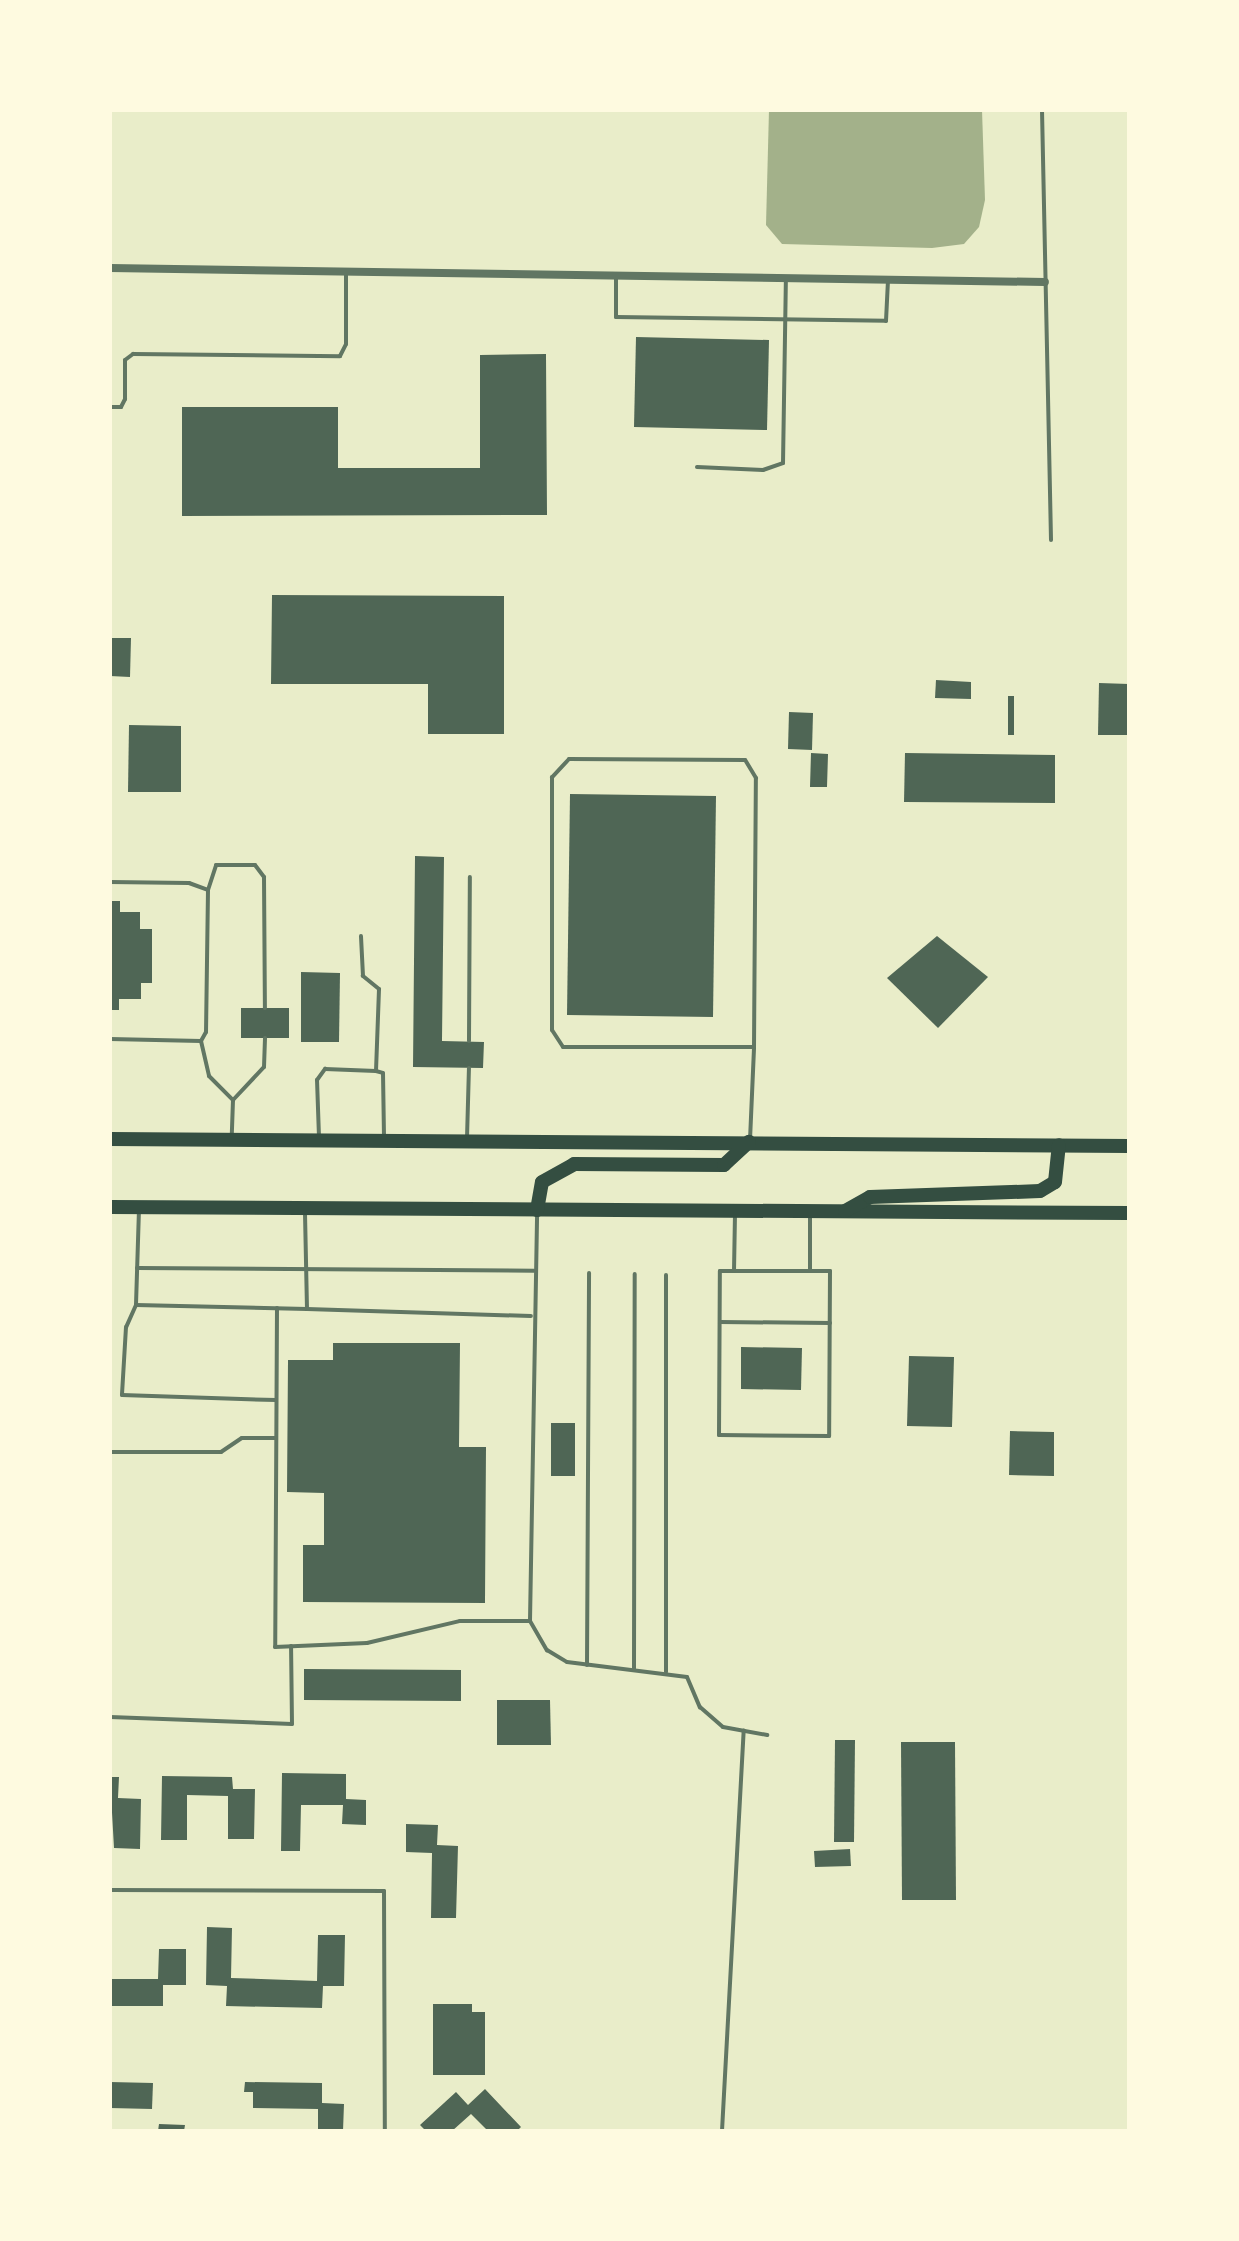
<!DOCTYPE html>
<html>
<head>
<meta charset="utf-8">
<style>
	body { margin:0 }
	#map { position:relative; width:1239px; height:2241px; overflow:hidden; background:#e9edc9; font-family:Signika,sans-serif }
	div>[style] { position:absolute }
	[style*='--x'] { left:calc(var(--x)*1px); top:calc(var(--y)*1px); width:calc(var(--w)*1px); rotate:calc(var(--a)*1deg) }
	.water>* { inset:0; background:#a3b18a }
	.building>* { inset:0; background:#4f6655 }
	.service>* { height:4px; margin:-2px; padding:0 2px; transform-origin:2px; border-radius:2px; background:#617663 }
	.minor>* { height:8px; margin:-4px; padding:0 4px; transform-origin:4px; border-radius:4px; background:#617663 }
	.trunk>* { height:14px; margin:-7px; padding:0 7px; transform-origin:7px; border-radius:7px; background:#344e41 }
	span { translate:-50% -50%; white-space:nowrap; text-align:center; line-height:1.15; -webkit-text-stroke:6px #fefae0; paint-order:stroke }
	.frame { position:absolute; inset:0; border:112px solid #fefae0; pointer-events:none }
</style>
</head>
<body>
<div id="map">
	<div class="water">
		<div style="clip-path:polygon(769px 110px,982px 110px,985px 200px,979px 227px,964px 244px,932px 248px,782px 244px,766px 225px)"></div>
	</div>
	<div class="building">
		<div style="clip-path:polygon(636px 337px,769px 340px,767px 430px,634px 427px)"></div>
		<div style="clip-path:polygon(546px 354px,547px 515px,182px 516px,182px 407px,338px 407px,338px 468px,480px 468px,480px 355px)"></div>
		<div style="clip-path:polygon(272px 595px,504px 596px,504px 734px,428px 734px,428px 684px,271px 684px)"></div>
		<div style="clip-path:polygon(110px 638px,131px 638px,130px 677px,110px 676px)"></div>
		<div style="clip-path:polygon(936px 680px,971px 682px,971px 699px,935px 698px)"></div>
		<div style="clip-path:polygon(1099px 683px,1129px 684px,1129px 735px,1098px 735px)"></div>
		<div style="clip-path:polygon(1008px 696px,1014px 696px,1014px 735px,1008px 735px)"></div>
		<div style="clip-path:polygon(789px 712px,813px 713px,812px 750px,788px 749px)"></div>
		<div style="clip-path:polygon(129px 725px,181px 726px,181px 792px,128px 792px)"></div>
		<div style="clip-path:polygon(811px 753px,828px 754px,827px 787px,810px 787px)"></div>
		<div style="clip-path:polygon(905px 753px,1055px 755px,1055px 803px,904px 802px)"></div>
		<div style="clip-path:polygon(570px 794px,716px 796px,713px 1017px,567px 1015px)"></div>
		<div style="clip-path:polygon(415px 856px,444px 857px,442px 1041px,484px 1042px,483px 1068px,413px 1067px)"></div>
		<div style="clip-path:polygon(110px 901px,120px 901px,120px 912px,140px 912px,140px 929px,152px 929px,152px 983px,141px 983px,141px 999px,119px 999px,119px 1010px,110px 1010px)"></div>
		<div style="clip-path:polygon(937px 936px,988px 977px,938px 1028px,887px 978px)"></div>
		<div style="clip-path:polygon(301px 972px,340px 973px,339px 1042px,301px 1042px)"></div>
		<div style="clip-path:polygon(241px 1008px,289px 1008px,289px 1038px,241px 1038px)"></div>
		<div style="clip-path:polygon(333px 1343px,460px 1343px,459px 1447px,486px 1447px,485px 1603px,303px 1602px,303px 1545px,324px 1545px,324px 1493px,287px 1492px,288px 1360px,333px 1360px)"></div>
		<div style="clip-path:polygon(741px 1347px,802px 1348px,801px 1390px,741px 1389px)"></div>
		<div style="clip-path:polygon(909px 1356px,954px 1357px,952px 1427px,907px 1426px)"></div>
		<div style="clip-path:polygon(551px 1423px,575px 1423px,575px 1476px,551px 1476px)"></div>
		<div style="clip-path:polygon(1010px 1431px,1054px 1432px,1054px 1476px,1009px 1475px)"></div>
		<div style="clip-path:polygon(304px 1669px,461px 1670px,461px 1701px,304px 1700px)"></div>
		<div style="clip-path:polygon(497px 1700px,550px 1700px,551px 1745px,497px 1745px)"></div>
		<div style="clip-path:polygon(835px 1740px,855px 1740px,854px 1842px,834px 1842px)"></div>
		<div style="clip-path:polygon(901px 1742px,955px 1742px,956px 1900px,902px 1900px)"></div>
		<div style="clip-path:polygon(282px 1773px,346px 1774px,346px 1799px,366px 1800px,366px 1825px,342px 1824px,343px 1805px,301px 1805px,300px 1851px,281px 1851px)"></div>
		<div style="clip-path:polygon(162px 1776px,232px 1777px,233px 1789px,255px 1789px,254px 1839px,228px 1839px,228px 1796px,187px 1795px,187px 1840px,161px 1840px)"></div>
		<div style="clip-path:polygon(110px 1777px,119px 1777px,118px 1798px,141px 1799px,140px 1849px,114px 1848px)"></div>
		<div style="clip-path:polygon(406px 1824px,438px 1825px,437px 1845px,458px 1846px,456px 1918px,431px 1918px,432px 1853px,406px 1852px)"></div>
		<div style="clip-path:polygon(850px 1849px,851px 1866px,815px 1867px,814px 1851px)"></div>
		<div style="clip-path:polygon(207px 1927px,232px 1928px,231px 1978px,317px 1981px,318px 1935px,345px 1935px,344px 1986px,323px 1986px,322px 2008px,226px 2006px,227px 1986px,206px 1985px)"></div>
		<div style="clip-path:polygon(159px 1949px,186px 1949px,186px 1985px,163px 1985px,163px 2006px,110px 2006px,110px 1979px,158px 1979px)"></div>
		<div style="clip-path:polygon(433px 2004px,472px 2004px,472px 2012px,485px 2012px,485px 2075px,433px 2075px)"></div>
		<div style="clip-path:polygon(110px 2082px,153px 2083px,152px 2109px,110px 2108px)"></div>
		<div style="clip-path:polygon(245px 2082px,322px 2083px,322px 2103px,344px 2104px,343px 2131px,318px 2131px,318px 2109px,253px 2108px,253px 2092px,244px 2092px)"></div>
		<div style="clip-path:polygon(485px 2089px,521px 2127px,517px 2131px,488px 2131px,471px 2114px,452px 2131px,426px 2131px,420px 2125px,456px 2092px,468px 2105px)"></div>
		<div style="clip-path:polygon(159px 2124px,185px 2125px,184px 2131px,158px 2131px)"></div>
	</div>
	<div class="service">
		<div style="--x:1042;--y:110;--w:430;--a:88.8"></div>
		<div style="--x:616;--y:277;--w:40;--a:90"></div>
		<div style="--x:616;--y:317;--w:270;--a:0.8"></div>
		<div style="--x:886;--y:321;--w:41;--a:-87.2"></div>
		<div style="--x:110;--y:407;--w:11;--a:0"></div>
		<div style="--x:121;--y:407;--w:9;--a:-63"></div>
		<div style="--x:125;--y:399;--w:39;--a:-90"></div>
		<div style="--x:125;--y:360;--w:10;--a:-37"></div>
		<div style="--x:133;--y:354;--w:207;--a:0.6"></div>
		<div style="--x:340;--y:356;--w:13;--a:-63"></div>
		<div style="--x:346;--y:344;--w:70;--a:-90"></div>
		<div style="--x:697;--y:467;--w:66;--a:2.6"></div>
		<div style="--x:763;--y:470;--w:21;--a:-19"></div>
		<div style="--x:783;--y:463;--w:183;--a:-89.1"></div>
		<div style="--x:110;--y:882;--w:79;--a:0.7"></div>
		<div style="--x:189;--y:883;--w:20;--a:20"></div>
		<div style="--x:208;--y:890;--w:142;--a:90.8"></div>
		<div style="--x:206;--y:1032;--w:10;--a:119"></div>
		<div style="--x:201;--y:1041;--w:91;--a:-178.7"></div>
		<div style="--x:208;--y:890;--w:26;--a:-72"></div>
		<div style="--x:216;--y:865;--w:39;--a:0"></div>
		<div style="--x:255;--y:865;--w:15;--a:53"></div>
		<div style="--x:264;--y:877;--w:131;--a:89.6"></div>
		<div style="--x:201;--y:1041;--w:36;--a:77"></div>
		<div style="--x:209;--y:1076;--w:34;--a:45"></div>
		<div style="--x:233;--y:1100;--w:36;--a:92"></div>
		<div style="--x:469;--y:1041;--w:164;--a:-89.7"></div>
		<div style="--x:376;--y:1071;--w:7;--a:16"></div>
		<div style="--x:383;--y:1073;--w:65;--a:89.1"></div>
		<div style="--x:233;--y:1100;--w:45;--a:-46.8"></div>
		<div style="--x:264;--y:1067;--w:29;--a:-88"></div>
		<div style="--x:319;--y:1137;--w:57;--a:-92"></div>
		<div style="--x:317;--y:1080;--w:14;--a:-54"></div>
		<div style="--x:325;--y:1069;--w:51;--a:2.2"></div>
		<div style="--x:376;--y:1071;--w:82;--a:-87.9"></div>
		<div style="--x:379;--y:989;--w:21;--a:-141"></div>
		<div style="--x:363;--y:976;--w:40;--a:-92.9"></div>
		<div style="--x:467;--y:1138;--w:70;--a:-88.4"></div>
		<div style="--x:750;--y:1140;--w:93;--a:-87.5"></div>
		<div style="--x:754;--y:1047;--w:269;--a:-89.6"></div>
		<div style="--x:756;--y:778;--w:21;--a:-121"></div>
		<div style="--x:745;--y:760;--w:176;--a:-179.7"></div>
		<div style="--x:569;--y:759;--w:25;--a:133"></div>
		<div style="--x:552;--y:777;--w:253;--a:90"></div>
		<div style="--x:552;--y:1030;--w:20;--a:57"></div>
		<div style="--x:563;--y:1047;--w:191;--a:0"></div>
		<div style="--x:139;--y:1209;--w:96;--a:91.8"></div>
		<div style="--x:136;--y:1305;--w:171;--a:1.3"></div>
		<div style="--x:307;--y:1309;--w:96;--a:-91.2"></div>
		<div style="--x:810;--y:1214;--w:57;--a:90"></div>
		<div style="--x:137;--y:1268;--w:397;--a:0.4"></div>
		<div style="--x:720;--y:1271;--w:110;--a:0"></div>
		<div style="--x:830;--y:1271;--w:165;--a:90.3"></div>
		<div style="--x:829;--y:1436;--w:110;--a:-179.5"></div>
		<div style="--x:719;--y:1435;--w:164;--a:-89.7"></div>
		<div style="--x:734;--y:1271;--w:58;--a:-89"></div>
		<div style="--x:136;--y:1305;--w:24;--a:114"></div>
		<div style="--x:126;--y:1327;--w:68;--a:93.4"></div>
		<div style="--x:122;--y:1395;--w:154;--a:1.9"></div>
		<div style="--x:277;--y:1308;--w:339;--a:90.3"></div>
		<div style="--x:275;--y:1647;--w:92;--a:-2.5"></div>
		<div style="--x:367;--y:1643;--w:96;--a:-13.3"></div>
		<div style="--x:460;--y:1621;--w:70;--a:0"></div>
		<div style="--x:530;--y:1621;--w:409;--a:-89"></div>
		<div style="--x:307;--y:1309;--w:224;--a:1.8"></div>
		<div style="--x:720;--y:1322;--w:110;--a:0.5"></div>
		<div style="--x:110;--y:1452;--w:111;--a:0"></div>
		<div style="--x:221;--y:1452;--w:25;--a:-34"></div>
		<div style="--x:242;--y:1438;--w:33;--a:0"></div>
		<div style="--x:530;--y:1621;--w:34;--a:60"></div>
		<div style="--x:547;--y:1650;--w:23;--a:31"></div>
		<div style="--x:567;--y:1662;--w:121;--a:7.1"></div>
		<div style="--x:687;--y:1677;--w:33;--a:67"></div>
		<div style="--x:700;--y:1707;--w:30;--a:41"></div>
		<div style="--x:723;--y:1727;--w:45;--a:10.3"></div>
		<div style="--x:587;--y:1665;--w:392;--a:-89.7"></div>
		<div style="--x:634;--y:1670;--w:396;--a:-89.9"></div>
		<div style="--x:666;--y:1672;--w:397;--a:-90"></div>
		<div style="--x:110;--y:1717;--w:182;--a:2.2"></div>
		<div style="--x:292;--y:1724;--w:78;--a:-90.7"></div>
		<div style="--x:110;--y:1890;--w:274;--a:0.2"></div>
		<div style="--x:384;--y:1891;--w:240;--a:89.8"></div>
		<div style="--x:722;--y:2131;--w:401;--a:-86.9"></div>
	</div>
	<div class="minor">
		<div style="--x:110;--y:268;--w:935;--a:0.86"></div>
	</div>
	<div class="trunk">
		<div style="--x:110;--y:1139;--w:1019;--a:0.39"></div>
		<div style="--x:110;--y:1207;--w:1019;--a:0.34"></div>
		<div style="--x:537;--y:1210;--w:28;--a:-80"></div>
		<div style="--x:542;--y:1182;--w:37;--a:-29"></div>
		<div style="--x:574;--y:1164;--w:150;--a:0.4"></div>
		<div style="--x:724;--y:1165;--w:34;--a:-43"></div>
		<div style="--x:845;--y:1211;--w:29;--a:-29"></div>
		<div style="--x:870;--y:1197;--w:170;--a:-2"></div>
		<div style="--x:1040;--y:1191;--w:17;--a:-31"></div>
		<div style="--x:1055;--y:1182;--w:37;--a:-84"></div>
	</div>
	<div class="frame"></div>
</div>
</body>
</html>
